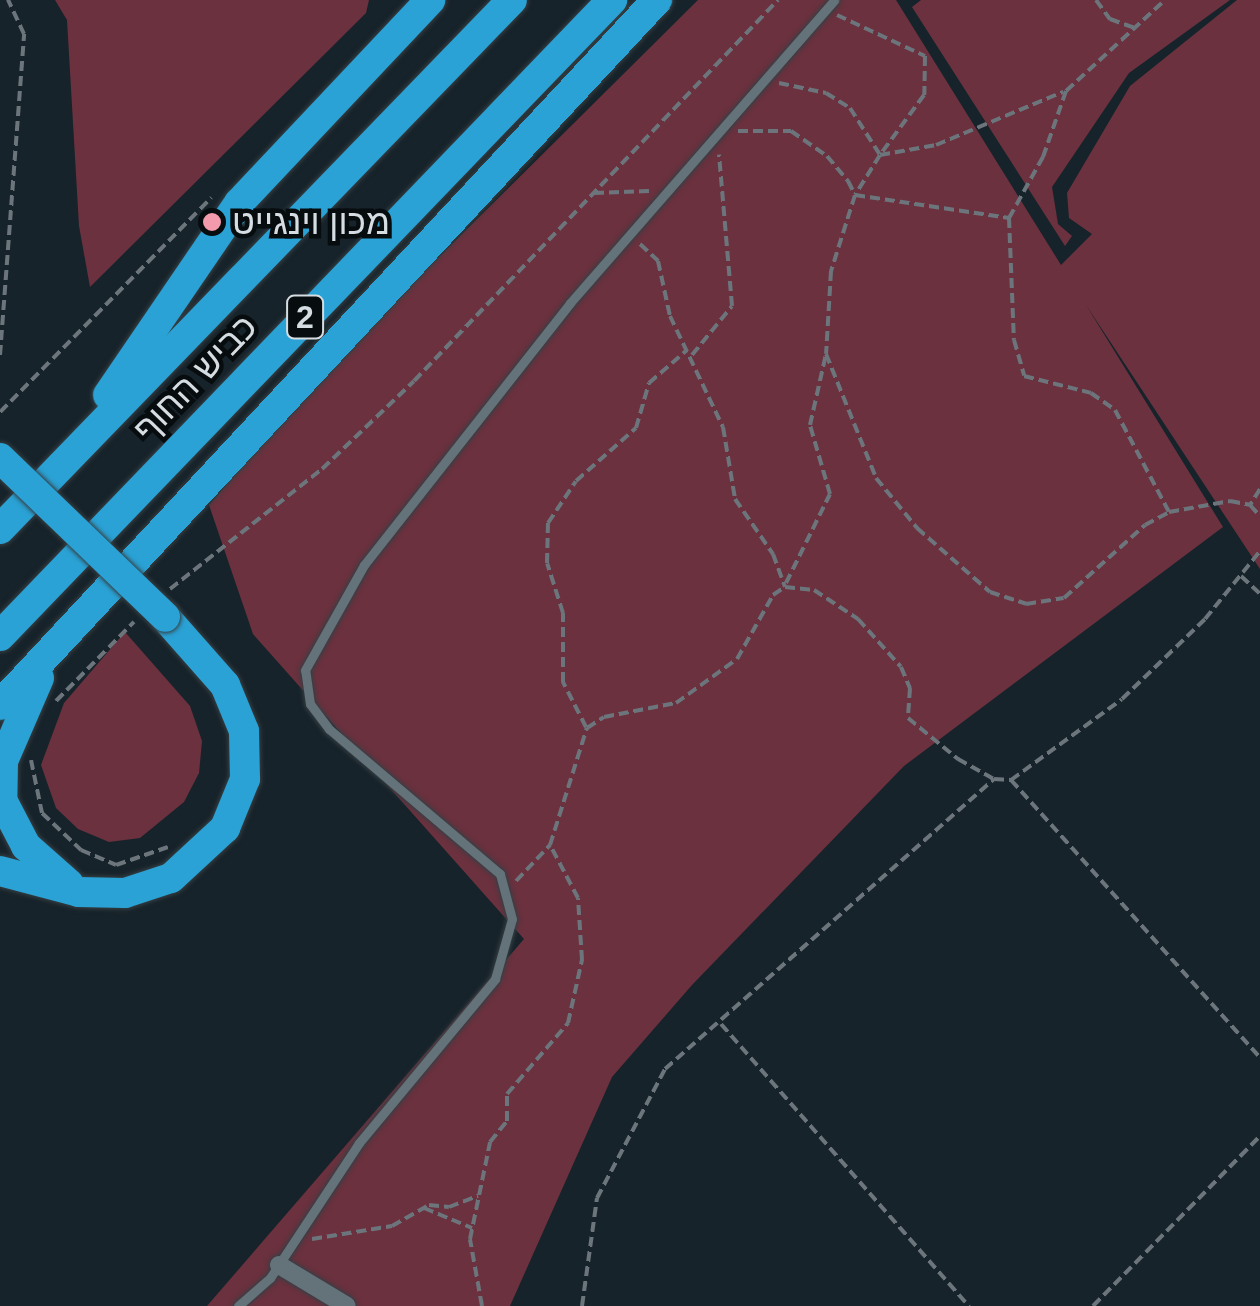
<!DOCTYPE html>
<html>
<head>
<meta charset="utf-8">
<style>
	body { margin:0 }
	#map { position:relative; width:1260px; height:1306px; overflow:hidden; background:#17232a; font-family:Helvetica,Heebo,sans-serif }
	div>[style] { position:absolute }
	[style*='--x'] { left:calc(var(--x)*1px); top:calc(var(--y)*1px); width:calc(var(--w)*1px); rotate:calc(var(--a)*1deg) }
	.green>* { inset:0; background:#6b313e }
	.path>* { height:4px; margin-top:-2px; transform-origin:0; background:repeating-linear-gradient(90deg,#6b757b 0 10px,transparent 0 15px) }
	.roads { filter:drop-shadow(0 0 2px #353f44) drop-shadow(0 0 2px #353f44) }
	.lane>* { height:9px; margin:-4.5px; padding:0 4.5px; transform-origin:4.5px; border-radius:4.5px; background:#64727a }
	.street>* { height:18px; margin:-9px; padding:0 9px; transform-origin:9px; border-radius:9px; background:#64727a }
	.highway>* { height:30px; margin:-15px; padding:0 15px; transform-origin:15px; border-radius:15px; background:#2aa2d5 }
	.bridges { filter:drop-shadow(0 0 2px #353f44) drop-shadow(0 0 2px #353f44) }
	.highway-bridge>* { height:30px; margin:-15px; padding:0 15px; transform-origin:15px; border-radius:15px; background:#2aa2d5 }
	.dots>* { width:28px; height:28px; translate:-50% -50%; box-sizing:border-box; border:5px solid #070c0f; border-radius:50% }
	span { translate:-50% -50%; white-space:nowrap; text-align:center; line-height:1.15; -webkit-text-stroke:9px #070c0f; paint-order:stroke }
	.shield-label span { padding:2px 8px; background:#070c0f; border:2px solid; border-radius:8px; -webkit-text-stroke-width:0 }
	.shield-label { font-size:32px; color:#d5dde2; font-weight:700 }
	.poi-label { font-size:35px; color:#d5dde2 }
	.left { translate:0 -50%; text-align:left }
	.street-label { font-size:35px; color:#d5dde2 }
</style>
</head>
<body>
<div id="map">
	<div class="green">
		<div style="clip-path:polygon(55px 0,369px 0,366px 13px,90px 287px,79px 226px,67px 20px)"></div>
		<div style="clip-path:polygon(698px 0,896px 0,1061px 265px,1092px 234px,1069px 218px,1067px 193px,1130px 86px,1237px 0,1260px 0,1260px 569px,1086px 305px,1223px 527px,904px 766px,692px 985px,612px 1077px,510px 1306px,207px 1306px,524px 939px,253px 634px,209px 505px,322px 373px)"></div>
		<div style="clip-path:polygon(921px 0,1230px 0,1129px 73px,1052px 187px,1058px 224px,1072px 236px,1065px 246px,912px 7px)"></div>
		<div style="clip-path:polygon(125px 632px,190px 706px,202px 741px,199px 773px,184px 802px,140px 838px,109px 842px,78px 829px,56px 808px,41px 765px,64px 703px)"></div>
	</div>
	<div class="path">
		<div style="--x:1096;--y:0;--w:24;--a:54"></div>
		<div style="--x:1110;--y:19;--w:29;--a:20"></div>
		<div style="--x:837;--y:15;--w:97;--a:25"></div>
		<div style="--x:925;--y:56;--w:39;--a:91"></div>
		<div style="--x:924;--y:95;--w:74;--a:126.3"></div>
		<div style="--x:779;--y:83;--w:48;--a:12"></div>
		<div style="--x:826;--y:93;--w:28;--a:32"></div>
		<div style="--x:850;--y:108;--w:56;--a:57.4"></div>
		<div style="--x:880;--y:155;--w:47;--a:122"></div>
		<div style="--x:855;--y:195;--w:156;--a:8.5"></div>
		<div style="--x:1009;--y:218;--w:70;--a:-60.9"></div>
		<div style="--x:1043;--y:157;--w:70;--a:-70.8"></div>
		<div style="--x:1066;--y:91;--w:134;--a:-42.6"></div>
		<div style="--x:738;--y:131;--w:53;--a:0"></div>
		<div style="--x:791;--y:131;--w:44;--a:34.8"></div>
		<div style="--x:827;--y:156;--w:33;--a:50"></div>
		<div style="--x:848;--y:181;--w:16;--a:63"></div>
		<div style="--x:855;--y:195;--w:80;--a:107.5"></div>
		<div style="--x:831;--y:271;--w:83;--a:93.4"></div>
		<div style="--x:826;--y:354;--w:134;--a:68"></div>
		<div style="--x:876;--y:478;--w:65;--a:50.6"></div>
		<div style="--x:917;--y:528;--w:97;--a:41.2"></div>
		<div style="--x:990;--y:592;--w:38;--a:18"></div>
		<div style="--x:1026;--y:604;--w:38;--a:-9"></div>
		<div style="--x:1064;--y:598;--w:109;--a:-42"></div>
		<div style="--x:1145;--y:525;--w:27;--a:-28"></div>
		<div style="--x:1169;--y:512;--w:62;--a:-10.2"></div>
		<div style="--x:1230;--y:501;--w:20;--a:11"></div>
		<div style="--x:880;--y:155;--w:57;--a:-10.1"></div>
		<div style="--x:936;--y:145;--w:138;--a:-22.7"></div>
		<div style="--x:594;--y:193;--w:55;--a:-2.1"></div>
		<div style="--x:1009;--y:218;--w:122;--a:87.7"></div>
		<div style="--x:1014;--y:340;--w:37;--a:74"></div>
		<div style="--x:1024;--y:376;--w:69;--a:14.2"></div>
		<div style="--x:1091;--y:393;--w:29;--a:35"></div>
		<div style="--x:1115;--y:410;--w:115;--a:62.1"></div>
		<div style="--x:640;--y:244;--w:25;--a:43"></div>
		<div style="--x:658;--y:261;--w:56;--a:77.7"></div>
		<div style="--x:670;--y:316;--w:123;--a:64.5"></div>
		<div style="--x:723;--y:427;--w:73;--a:80.5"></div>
		<div style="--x:735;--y:499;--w:67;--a:55.4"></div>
		<div style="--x:773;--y:554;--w:35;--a:70"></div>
		<div style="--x:0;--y:355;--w:322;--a:-85.7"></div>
		<div style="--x:24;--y:34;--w:38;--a:-115"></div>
		<div style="--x:692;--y:355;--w:63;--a:-50.8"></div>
		<div style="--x:732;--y:306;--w:152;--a:-94.9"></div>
		<div style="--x:0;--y:412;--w:301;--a:-45.4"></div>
		<div style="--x:1260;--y:489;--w:19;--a:122"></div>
		<div style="--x:1250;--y:505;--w:15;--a:48"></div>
		<div style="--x:1241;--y:576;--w:26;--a:43"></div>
		<div style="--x:786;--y:583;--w:99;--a:-63.7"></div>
		<div style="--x:830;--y:494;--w:72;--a:-106.2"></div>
		<div style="--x:810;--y:425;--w:73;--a:-77.3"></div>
		<div style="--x:170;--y:589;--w:194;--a:-38.3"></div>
		<div style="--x:322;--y:469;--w:127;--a:-43.7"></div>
		<div style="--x:414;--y:381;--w:527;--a:-46.31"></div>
		<div style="--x:56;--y:701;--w:111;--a:-45.4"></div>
		<div style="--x:586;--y:727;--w:51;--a:-117.1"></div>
		<div style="--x:563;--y:682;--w:69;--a:-90"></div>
		<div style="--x:563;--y:613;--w:52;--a:-107.7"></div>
		<div style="--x:547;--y:563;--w:40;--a:-88.6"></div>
		<div style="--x:548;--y:523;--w:50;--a:-56.3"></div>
		<div style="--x:576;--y:481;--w:80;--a:-41.5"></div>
		<div style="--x:636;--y:428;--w:47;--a:-73.9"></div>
		<div style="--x:649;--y:383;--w:50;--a:-41"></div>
		<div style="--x:31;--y:760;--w:54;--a:78.3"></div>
		<div style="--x:42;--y:813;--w:54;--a:43.5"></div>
		<div style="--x:81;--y:850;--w:38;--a:23"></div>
		<div style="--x:116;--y:865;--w:55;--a:-19.1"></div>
		<div style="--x:1011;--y:780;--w:373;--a:48.1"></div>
		<div style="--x:516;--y:881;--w:50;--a:-46.6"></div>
		<div style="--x:721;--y:1024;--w:376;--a:48.7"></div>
		<div style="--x:424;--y:1208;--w:52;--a:22.6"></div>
		<div style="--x:312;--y:1239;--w:81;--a:-9.2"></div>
		<div style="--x:392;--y:1226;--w:43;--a:-29.6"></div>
		<div style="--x:429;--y:1205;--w:20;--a:6"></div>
		<div style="--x:449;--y:1207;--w:31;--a:-21"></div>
		<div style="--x:482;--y:1306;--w:68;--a:-100.2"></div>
		<div style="--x:470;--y:1239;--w:99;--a:-78.3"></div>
		<div style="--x:490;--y:1142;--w:27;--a:-51"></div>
		<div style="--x:507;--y:1121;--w:27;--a:-90"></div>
		<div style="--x:507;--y:1094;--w:94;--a:-49.3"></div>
		<div style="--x:568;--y:1023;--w:65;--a:-77.5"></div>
		<div style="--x:582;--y:960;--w:62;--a:-93.7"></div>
		<div style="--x:578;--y:898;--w:60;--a:-117.8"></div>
		<div style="--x:550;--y:845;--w:123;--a:-72.5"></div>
		<div style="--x:587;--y:728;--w:20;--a:-33"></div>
		<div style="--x:604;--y:717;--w:73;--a:-11"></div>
		<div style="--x:676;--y:703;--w:75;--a:-35.8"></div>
		<div style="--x:737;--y:659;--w:73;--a:-60.6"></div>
		<div style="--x:773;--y:595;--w:14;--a:-34"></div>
		<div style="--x:785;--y:587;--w:29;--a:6"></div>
		<div style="--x:814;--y:590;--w:53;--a:33.4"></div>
		<div style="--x:858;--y:619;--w:64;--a:48.1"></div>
		<div style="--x:901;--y:667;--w:23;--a:67"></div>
		<div style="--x:910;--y:688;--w:30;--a:94"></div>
		<div style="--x:908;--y:718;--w:65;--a:39.4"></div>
		<div style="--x:958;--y:759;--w:41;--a:29.1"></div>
		<div style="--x:994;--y:779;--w:17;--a:3"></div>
		<div style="--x:1011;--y:780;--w:137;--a:-36.1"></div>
		<div style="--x:1122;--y:699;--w:115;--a:-43.9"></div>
		<div style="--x:1205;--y:619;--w:87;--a:-51"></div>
		<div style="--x:582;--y:1306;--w:109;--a:-82.1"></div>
		<div style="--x:597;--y:1198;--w:146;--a:-62.2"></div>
		<div style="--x:665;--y:1069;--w:439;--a:-41.4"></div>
		<div style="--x:1093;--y:1306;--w:238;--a:-45.5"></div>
	</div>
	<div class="roads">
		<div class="lane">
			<div style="--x:238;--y:1306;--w:43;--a:-41.2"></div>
			<div style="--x:270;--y:1278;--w:162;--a:-56.6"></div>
			<div style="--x:359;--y:1143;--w:213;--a:-50.3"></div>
			<div style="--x:495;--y:979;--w:62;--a:-74.2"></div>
			<div style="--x:512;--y:919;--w:47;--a:-104.9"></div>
			<div style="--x:500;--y:874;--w:224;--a:-139.7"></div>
			<div style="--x:329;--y:729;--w:31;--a:-127"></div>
			<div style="--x:310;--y:704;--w:34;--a:-98"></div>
			<div style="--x:305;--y:670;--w:120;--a:-60.7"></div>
			<div style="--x:364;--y:565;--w:333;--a:-51.8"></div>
			<div style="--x:570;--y:303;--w:402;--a:-48.9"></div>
		</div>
		<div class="street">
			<div style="--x:279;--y:1265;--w:79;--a:31.1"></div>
		</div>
		<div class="highway">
			<div style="--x:108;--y:395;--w:232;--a:-55.7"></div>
			<div style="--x:239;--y:203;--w:279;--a:-46.7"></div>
			<div style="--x:0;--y:529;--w:736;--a:-45.94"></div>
			<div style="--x:0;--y:636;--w:883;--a:-46.1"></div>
			<div style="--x:39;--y:678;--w:90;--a:113.4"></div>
			<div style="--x:3;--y:761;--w:39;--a:91"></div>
			<div style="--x:2;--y:800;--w:52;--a:62.4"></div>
			<div style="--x:26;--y:846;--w:57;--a:41.5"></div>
			<div style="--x:0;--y:705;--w:964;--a:-47.02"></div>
			<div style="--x:0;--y:871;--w:82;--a:14.9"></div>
			<div style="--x:79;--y:892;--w:46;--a:1.2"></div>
			<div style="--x:125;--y:893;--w:48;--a:-18.1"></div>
			<div style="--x:171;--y:878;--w:74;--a:-42.8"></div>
			<div style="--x:225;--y:828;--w:53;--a:-67.8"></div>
			<div style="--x:245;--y:779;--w:48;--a:-91.2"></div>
			<div style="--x:244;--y:731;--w:50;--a:-112.4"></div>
			<div style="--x:225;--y:685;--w:91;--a:-131.4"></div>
		</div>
	</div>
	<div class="bridges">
		<div class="highway-bridge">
			<div style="--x:0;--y:458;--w:229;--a:43.9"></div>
		</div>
	</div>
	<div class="dots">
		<div style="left:212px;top:222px;background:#f39aac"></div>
	</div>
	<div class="shield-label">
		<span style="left:305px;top:317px">2</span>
	</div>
	<div class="poi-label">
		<span class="left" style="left:232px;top:222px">מכון וינגייט</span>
	</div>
	<div class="street-label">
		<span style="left:195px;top:378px;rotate:-46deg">כביש החוף</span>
	</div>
</div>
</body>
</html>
